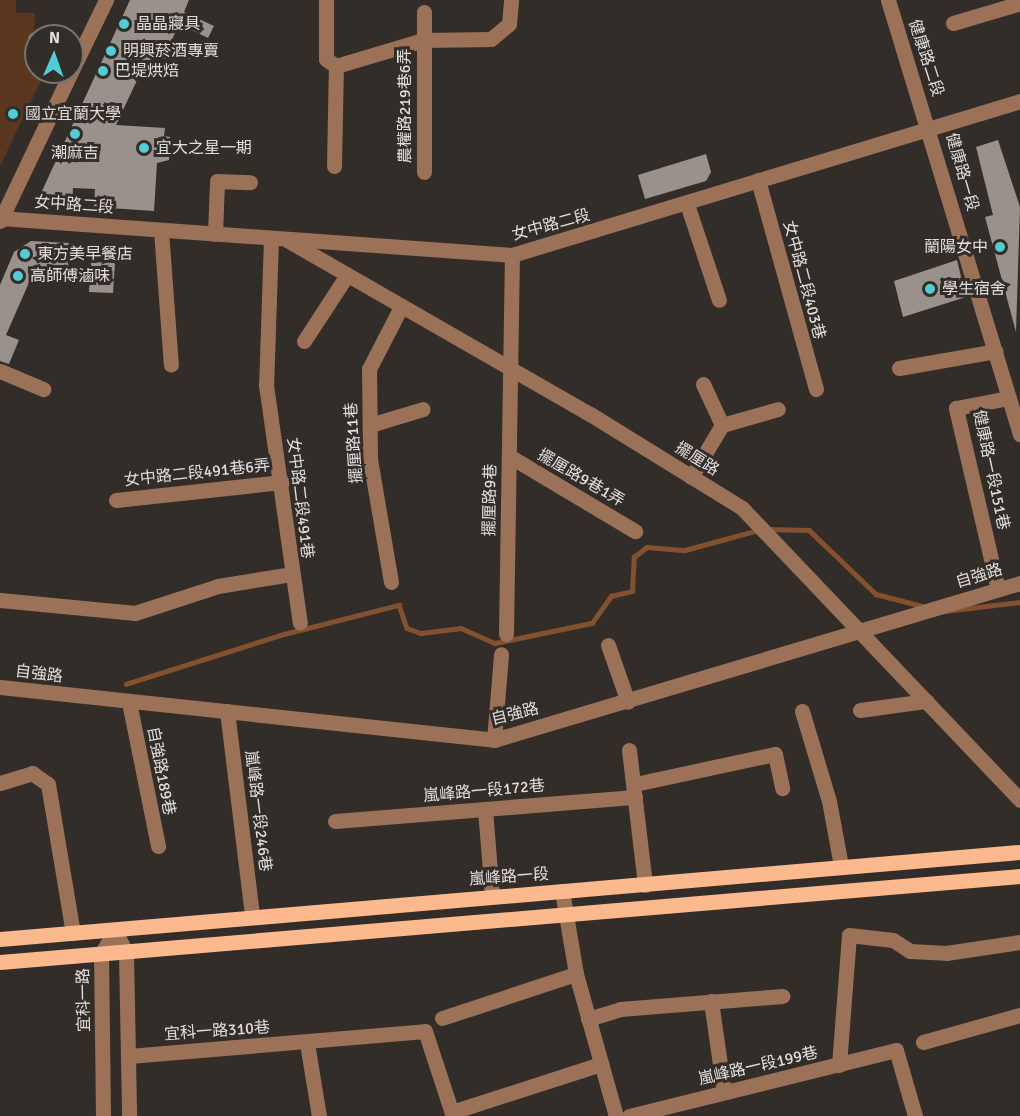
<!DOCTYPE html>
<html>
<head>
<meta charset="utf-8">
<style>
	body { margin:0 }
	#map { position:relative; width:1020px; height:1116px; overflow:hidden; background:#332d29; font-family:Signika,"Noto Sans TC",sans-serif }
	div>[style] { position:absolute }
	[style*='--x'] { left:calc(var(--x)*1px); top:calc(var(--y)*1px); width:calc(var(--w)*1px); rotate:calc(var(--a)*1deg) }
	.green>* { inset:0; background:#5b371f }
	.stream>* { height:4.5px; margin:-2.25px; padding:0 2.25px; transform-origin:2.25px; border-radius:2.25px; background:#835130 }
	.building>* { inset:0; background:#98918c }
	.minor>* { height:15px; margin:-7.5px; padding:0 7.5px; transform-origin:7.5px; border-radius:7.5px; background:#9b7258 }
	.major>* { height:15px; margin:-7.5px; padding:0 7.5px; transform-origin:7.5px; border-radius:7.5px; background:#fcb98e }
	.dots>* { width:16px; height:16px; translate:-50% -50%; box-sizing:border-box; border:3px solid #332d29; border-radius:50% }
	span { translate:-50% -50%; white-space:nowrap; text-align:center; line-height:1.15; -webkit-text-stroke:6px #332d29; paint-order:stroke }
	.poi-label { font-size:16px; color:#e1dddb }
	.left { translate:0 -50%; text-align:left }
	.right { translate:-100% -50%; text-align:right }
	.street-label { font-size:16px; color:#e1dddb }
	.north { position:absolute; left:24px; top:24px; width:60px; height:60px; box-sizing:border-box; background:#332d29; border:2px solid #797370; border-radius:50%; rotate:2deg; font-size:16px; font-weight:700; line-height:24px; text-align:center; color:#e1dddb }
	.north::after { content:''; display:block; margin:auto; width:21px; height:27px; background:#52ccd6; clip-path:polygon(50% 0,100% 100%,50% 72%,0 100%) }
</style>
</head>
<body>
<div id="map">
	<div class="green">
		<div style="clip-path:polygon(0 0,16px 0,16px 13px,35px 13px,33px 61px,36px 72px,45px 72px,0 166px)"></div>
	</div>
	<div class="stream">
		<div style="--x:767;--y:529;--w:42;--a:1.4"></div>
		<div style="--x:809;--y:530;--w:93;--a:43.7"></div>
		<div style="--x:876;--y:594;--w:48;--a:14.6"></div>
		<div style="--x:945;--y:611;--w:76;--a:-6.8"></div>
		<div style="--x:126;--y:684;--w:166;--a:-17.6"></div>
		<div style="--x:284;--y:634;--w:119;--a:-14.2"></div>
		<div style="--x:399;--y:605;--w:24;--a:71"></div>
		<div style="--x:407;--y:628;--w:15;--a:20"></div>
		<div style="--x:421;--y:633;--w:40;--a:-7.1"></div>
		<div style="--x:461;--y:628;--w:37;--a:24"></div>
		<div style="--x:495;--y:643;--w:99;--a:-11.7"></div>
		<div style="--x:592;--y:623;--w:33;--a:-55"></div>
		<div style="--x:611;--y:596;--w:22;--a:-13"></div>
		<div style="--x:632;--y:591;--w:34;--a:-87"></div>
		<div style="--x:634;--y:557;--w:16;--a:-38"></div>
		<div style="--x:647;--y:547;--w:38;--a:5"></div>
		<div style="--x:685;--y:550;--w:76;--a:-15.3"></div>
	</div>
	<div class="building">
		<div style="clip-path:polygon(130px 0,189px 0,184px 12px,214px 26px,208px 38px,179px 24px,168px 49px,191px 59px,151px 58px,149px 77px,139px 76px,116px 125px,165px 128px,164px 136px,170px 137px,169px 160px,157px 163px,154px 211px,94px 207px,95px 189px,73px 188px,72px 206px,48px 205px,42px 191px)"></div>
		<div style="clip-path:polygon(998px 140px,1020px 207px,1016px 332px,985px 217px,993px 215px,976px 147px)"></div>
		<div style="clip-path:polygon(706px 154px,711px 172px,706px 181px,645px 199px,638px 175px)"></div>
		<div style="clip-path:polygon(31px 241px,69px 243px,68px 271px,35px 269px,6px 335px,19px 340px,9px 364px,0 361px,0 285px,14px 252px)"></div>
		<div style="clip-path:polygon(957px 260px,966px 297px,903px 317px,894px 281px)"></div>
		<div style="clip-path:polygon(91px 262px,115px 263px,113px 293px,89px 292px)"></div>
	</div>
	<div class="minor">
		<div style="--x:326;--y:0;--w:59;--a:90"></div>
		<div style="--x:326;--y:59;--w:12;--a:35"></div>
		<div style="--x:888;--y:0;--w:454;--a:73.1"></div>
		<div style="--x:953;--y:23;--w:67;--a:-16.5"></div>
		<div style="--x:35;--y:39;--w:1;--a:0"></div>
		<div style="--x:72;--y:70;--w:78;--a:-64.1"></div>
		<div style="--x:334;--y:166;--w:100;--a:-88.9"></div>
		<div style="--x:336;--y:66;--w:91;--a:-16.6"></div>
		<div style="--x:423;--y:40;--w:68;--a:-0.8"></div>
		<div style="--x:491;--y:39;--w:23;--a:-40"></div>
		<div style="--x:509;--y:24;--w:24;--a:-85"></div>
		<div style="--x:424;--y:172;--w:160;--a:-90"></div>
		<div style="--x:758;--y:180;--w:217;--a:74.5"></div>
		<div style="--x:687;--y:204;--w:101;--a:71.6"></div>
		<div style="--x:0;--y:218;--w:513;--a:4.13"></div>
		<div style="--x:512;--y:255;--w:531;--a:-16.86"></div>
		<div style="--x:0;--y:221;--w:165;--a:-64.5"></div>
		<div style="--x:161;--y:230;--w:135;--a:85.8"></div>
		<div style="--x:215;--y:234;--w:53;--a:-87.8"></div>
		<div style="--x:217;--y:181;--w:33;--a:2"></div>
		<div style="--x:271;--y:238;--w:147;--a:91.9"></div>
		<div style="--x:266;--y:385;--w:240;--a:81.9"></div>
		<div style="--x:287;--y:240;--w:349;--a:29.9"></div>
		<div style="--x:590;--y:414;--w:179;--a:31.7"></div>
		<div style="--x:742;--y:508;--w:403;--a:46.4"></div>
		<div style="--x:304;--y:341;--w:79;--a:-56.9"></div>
		<div style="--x:899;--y:368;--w:98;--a:-9.9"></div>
		<div style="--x:0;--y:371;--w:47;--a:22.7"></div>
		<div style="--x:703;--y:384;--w:45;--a:65.1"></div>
		<div style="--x:370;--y:425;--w:55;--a:-16.8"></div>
		<div style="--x:509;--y:456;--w:147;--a:30.8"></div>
		<div style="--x:691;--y:477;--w:61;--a:-59.2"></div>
		<div style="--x:722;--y:425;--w:58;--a:-15.9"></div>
		<div style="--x:116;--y:500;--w:167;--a:-6.2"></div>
		<div style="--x:391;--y:582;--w:125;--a:-99.7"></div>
		<div style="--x:370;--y:459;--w:90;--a:-90.6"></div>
		<div style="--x:369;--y:369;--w:70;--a:-62.7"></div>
		<div style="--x:998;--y:589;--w:186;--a:-103.1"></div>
		<div style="--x:956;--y:408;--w:54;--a:-10.7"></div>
		<div style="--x:0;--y:600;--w:136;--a:5.5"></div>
		<div style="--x:135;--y:613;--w:87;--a:-18"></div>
		<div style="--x:218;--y:586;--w:74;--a:-9.3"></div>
		<div style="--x:506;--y:634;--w:379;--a:-89.1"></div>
		<div style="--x:608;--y:645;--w:60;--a:70.7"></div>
		<div style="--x:0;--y:687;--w:497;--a:6.1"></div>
		<div style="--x:494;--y:740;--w:549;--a:-16.62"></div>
		<div style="--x:129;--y:702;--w:147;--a:78.6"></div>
		<div style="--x:860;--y:710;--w:67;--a:-7.8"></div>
		<div style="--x:227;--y:711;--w:206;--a:83"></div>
		<div style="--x:802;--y:711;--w:94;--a:73.3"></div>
		<div style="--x:829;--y:801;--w:66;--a:79.5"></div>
		<div style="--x:494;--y:740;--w:86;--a:-85.3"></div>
		<div style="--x:629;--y:750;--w:136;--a:83.2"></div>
		<div style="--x:0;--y:783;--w:34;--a:-17"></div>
		<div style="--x:32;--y:773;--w:19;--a:35"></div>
		<div style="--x:48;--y:784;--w:151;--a:80.5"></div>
		<div style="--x:635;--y:784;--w:143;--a:-12.1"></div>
		<div style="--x:775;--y:754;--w:35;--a:78"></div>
		<div style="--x:485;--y:809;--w:87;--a:85.4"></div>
		<div style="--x:335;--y:821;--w:301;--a:-4.6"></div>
		<div style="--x:562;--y:891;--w:84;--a:80.4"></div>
		<div style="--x:576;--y:974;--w:148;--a:74.3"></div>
		<div style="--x:115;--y:931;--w:25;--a:63"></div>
		<div style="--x:126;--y:953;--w:163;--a:88.9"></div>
		<div style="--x:711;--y:1001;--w:92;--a:81.9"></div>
		<div style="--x:442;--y:1018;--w:141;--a:-18.2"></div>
		<div style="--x:588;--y:1019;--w:34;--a:-17"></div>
		<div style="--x:620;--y:1009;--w:163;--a:-4.6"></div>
		<div style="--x:923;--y:1042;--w:101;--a:-15.6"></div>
		<div style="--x:307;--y:1043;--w:74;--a:80.7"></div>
		<div style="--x:129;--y:1056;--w:297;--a:-4.8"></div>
		<div style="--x:425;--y:1031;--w:89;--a:71.8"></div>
		<div style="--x:839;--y:1065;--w:130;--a:-85.6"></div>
		<div style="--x:849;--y:935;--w:44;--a:6.5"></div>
		<div style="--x:893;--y:940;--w:20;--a:33"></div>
		<div style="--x:910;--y:951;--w:36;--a:3"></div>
		<div style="--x:946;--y:953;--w:75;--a:-8.5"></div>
		<div style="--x:452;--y:1112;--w:157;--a:-17.9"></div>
		<div style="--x:103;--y:1116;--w:162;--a:-90.7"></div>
		<div style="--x:101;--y:954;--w:27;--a:-59"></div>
		<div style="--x:629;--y:1116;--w:275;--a:-13.9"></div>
		<div style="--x:896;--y:1050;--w:69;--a:73.9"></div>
	</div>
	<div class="major">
		<div style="--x:0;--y:939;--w:1024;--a:-4.88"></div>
		<div style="--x:0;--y:962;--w:1024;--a:-4.82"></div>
	</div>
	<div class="dots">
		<div style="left:124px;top:24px;background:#52ccd6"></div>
		<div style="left:111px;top:51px;background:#52ccd6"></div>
		<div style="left:103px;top:71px;background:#52ccd6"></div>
		<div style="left:13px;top:114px;background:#52ccd6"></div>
		<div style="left:75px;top:134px;background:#52ccd6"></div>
		<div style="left:144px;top:148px;background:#52ccd6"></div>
		<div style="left:1000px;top:247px;background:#52ccd6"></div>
		<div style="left:25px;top:254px;background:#52ccd6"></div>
		<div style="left:18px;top:276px;background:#52ccd6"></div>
		<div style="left:930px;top:289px;background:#52ccd6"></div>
	</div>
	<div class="poi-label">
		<span class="left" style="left:136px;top:24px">晶晶寢具</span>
		<span class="left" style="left:123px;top:51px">明興菸酒專賣</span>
		<span class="left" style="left:115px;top:71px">巴堤烘焙</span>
		<span class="left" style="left:25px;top:114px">國立宜蘭大學</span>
		<span class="left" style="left:156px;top:148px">宜大之星一期</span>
		<span style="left:75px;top:153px">潮麻吉</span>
		<span class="right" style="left:988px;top:247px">蘭陽女中</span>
		<span class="left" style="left:37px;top:254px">東方美早餐店</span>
		<span class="left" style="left:30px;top:276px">高師傅滷味</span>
		<span class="left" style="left:942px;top:289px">學生宿舍</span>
	</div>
	<div class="street-label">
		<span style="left:926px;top:58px;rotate:72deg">健康路二段</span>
		<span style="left:405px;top:106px;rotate:-90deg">農權路219巷6弄</span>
		<span style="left:962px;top:172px;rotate:74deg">健康路一段</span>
		<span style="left:74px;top:205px;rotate:4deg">女中路二段</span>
		<span style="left:551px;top:225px;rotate:-15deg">女中路二段</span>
		<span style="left:804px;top:280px;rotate:75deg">女中路二段403巷</span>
		<span style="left:354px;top:443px;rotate:-94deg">擺厘路11巷</span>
		<span style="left:697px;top:459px;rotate:32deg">擺厘路</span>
		<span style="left:991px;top:470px;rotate:78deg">健康路一段151巷</span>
		<span style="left:197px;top:473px;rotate:-6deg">女中路二段491巷6弄</span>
		<span style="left:581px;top:478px;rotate:30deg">擺厘路9巷1弄</span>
		<span style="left:300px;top:498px;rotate:83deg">女中路二段491巷</span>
		<span style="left:490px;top:500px;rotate:-89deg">擺厘路9巷</span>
		<span style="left:979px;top:576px;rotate:-17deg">自強路</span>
		<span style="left:39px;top:674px;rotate:7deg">自強路</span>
		<span style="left:515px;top:714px;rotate:-14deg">自強路</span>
		<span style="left:161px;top:771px;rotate:79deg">自強路189巷</span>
		<span style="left:484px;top:791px;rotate:-5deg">嵐峰路一段172巷</span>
		<span style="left:258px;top:811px;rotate:83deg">嵐峰路一段246巷</span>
		<span style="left:509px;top:877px;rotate:-4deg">嵐峰路一段</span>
		<span style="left:84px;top:1000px;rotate:-91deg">宜科一路</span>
		<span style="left:217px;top:1031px;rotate:-4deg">宜科一路310巷</span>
		<span style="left:758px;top:1066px;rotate:-13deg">嵐峰路一段199巷</span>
	</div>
	<div class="north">N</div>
</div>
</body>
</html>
